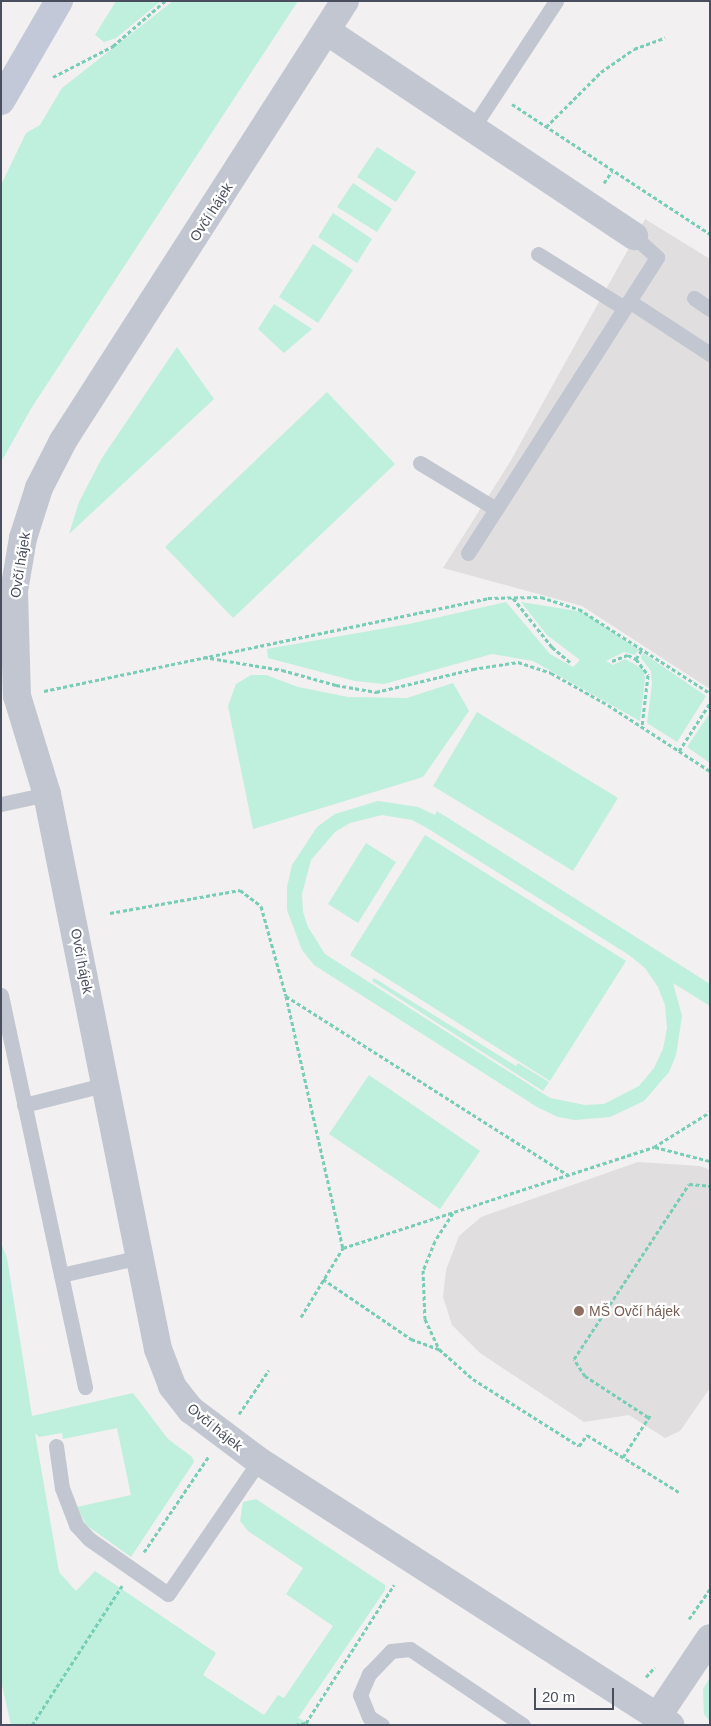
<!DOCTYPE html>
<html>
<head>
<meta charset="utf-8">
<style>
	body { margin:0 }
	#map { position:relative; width:711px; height:1726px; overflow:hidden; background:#f2f0f0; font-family:Helvetica,sans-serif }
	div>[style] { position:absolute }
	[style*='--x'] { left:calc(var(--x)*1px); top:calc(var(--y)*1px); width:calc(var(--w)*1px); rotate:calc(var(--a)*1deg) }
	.education>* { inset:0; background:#e0dedf }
	.green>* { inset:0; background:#bfefdd }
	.path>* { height:3px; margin-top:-1.5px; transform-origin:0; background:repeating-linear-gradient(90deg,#77cdb6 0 4px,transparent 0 6.5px) }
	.service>* { height:15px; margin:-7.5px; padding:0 7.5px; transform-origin:7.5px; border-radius:7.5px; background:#c1c6d1 }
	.minor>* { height:28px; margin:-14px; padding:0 14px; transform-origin:14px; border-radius:14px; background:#c1c6d1 }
	.secondary>* { height:28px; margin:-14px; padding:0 14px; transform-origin:14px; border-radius:14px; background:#c3c8d8 }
	.dots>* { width:14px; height:14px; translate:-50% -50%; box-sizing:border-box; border:2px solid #fff; border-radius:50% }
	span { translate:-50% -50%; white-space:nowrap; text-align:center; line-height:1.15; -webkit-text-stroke:4.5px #fff; paint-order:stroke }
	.street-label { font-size:14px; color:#484e5d }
	.education-label { font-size:14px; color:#785e54 }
	.left { translate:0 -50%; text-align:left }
	.frame { position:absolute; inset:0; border:2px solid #484e5d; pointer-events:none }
	.scale { position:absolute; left:534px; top:1688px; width:80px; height:22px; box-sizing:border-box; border:2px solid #484e5d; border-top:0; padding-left:6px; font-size:15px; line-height:18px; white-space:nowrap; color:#484e5d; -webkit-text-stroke:4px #fff; paint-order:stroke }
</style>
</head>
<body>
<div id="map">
	<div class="education">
		<div style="clip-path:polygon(645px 219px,710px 259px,710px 689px,582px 606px,443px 568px,510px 462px)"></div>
		<div style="clip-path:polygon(638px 1162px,700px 1166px,710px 1170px,710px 1388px,680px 1431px,665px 1438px,629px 1415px,584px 1422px,480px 1353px,452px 1325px,443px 1297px,446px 1270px,459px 1236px,481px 1217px)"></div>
	</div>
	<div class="green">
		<div style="clip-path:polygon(116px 1px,161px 1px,116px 38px,104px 42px,95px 35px)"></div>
		<div style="clip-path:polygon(173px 1px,298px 1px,32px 407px,1px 462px,1px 185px,26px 133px,40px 125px,62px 88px)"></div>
		<div style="clip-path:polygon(377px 147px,416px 172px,396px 202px,357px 177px)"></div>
		<div style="clip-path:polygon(353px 183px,392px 209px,377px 232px,337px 207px)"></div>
		<div style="clip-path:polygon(333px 213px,372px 239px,357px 263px,318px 237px)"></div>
		<div style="clip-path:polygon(313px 244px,353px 270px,318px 323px,279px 297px)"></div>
		<div style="clip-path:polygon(274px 304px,312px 329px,284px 353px,258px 329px)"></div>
		<div style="clip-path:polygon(177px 347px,214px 399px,69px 534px,79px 502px,102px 458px)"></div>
		<div style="clip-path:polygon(327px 392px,395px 464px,233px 618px,165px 547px)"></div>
		<div style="clip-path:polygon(506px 602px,550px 654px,573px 667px,580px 660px,547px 635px,521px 602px,583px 612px,639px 650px,635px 655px,624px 652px,606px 661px,613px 665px,625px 659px,643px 669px,645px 679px,640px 721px,533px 661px,492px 654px,384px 684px,355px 681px,268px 658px,267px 649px,409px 624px)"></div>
		<div style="clip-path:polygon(643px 653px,706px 696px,677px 742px,647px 723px,652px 684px,651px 671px,641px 658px)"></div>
		<div style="clip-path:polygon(251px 675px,266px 675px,298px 687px,348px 697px,407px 698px,453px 683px,469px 711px,423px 777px,253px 829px,228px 706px,236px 684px)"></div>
		<div style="clip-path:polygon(477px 712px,618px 798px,573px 871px,433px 786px)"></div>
		<div style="clip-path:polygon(710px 713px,710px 763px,687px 747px)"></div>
		<div style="clip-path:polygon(evenodd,378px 801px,418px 807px,435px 815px,437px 811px,710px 984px,710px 1006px,673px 983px,682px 1016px,676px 1055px,669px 1072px,644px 1101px,610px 1117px,575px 1120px,558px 1117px,537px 1107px,314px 965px,302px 950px,287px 910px,287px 887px,292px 865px,317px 827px,335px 814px,378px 801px,382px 815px,412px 820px,427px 828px,629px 955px,645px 968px,658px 987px,665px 1005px,667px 1028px,663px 1049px,654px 1068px,639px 1086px,604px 1104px,585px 1105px,550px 1098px,325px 954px,308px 927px,303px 912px,302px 894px,311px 860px,335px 832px,350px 823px,382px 815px)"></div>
		<div style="clip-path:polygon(425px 835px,626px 961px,550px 1081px,350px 955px)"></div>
		<div style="clip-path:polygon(366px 843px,396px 862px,358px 923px,328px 904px)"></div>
		<div style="clip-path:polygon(374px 978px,516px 1066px,518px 1063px,549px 1082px,543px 1091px,372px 981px)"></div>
		<div style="clip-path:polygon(369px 1075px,480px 1151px,440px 1209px,329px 1134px)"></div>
		<div style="clip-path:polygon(1px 1243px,7px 1258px,32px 1416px,133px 1393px,168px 1439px,192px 1457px,194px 1462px,131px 1557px,86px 1525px,77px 1507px,131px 1495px,117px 1428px,63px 1439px,62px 1433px,39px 1437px,35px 1433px,59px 1572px,76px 1591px,95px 1571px,216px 1653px,203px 1675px,264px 1715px,278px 1695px,284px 1698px,333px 1626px,286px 1594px,303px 1568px,248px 1531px,240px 1521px,243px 1502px,256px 1499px,385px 1585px,385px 1590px,298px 1718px,313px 1725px,11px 1725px,1px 1681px)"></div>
		<div style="clip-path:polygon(710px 1677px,710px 1722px,704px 1714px,703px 1689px)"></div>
	</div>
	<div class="path">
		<div style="--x:53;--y:77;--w:68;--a:-27.3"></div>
		<div style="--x:113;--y:46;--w:69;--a:-40.9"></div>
		<div style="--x:512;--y:104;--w:237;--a:33.3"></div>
		<div style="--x:546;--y:127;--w:78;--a:-45"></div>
		<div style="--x:601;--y:72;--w:40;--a:-34.9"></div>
		<div style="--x:634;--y:49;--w:33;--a:-20"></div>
		<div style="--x:604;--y:183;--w:14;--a:-56"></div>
		<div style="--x:513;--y:598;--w:63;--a:51.5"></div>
		<div style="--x:552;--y:647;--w:25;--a:40"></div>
		<div style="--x:204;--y:657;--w:79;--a:9.5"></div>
		<div style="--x:282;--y:670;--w:56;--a:15.5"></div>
		<div style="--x:336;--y:685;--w:41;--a:9.9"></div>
		<div style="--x:376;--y:692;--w:100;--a:-13.3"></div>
		<div style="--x:473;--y:669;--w:46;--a:-8.8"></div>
		<div style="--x:518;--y:662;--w:35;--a:18"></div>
		<div style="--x:551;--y:673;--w:65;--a:29.3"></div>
		<div style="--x:608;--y:705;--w:121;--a:32.9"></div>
		<div style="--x:636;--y:659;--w:12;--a:-59"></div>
		<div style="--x:612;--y:661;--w:17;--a:-21"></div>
		<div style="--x:628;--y:655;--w:9;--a:27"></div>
		<div style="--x:636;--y:659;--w:20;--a:53"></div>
		<div style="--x:648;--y:675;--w:52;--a:96.6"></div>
		<div style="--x:44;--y:691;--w:454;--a:-11.8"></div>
		<div style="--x:488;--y:598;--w:53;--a:-1.1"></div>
		<div style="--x:541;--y:597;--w:40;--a:18"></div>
		<div style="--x:579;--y:609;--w:156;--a:32.7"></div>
		<div style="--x:679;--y:751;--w:57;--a:-57.1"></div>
		<div style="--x:110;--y:913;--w:132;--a:-10"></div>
		<div style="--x:240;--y:890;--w:26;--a:37"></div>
		<div style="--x:261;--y:906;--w:93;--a:74.5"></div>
		<div style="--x:286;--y:996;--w:258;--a:77.3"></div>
		<div style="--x:286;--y:996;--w:334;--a:32.4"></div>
		<div style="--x:655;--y:1147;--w:57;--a:14.3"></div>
		<div style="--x:453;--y:1213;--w:33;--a:123"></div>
		<div style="--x:435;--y:1241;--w:31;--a:112"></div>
		<div style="--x:423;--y:1270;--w:49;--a:87.7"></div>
		<div style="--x:425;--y:1319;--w:33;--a:65"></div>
		<div style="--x:439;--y:1349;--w:45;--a:41.4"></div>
		<div style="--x:473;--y:1379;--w:125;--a:32.3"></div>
		<div style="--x:579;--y:1446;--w:14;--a:-54"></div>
		<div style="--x:587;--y:1435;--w:108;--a:31.8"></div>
		<div style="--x:323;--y:1279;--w:107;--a:34.3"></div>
		<div style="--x:411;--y:1339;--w:30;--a:20"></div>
		<div style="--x:301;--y:1317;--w:81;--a:-58.7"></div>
		<div style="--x:343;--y:1248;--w:327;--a:-18"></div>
		<div style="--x:654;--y:1147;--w:66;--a:-32"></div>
		<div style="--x:239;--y:1414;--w:53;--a:-55.7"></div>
		<div style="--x:648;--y:1417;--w:75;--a:-146.9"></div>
		<div style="--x:585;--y:1376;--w:20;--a:-123"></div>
		<div style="--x:574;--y:1359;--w:209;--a:-56.7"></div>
		<div style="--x:689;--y:1184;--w:21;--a:5"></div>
		<div style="--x:623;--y:1457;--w:51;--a:-56.9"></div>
		<div style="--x:144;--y:1552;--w:116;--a:-55.9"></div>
		<div style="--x:689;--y:1619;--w:37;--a:-55"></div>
		<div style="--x:646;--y:1677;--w:13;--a:-48"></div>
		<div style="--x:32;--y:1725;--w:166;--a:-57.1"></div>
		<div style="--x:295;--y:1725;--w:11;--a:-10"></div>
		<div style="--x:306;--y:1723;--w:164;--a:-57.5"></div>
	</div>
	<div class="service">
		<div style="--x:472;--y:129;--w:153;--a:-56.7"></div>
		<div style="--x:538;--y:254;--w:102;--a:32.1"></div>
		<div style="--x:694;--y:298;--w:19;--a:35"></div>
		<div style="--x:629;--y:301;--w:97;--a:33.2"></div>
		<div style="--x:420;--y:463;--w:89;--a:31.2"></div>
		<div style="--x:468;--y:553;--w:351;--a:-57.4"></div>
		<div style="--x:657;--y:257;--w:31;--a:-138"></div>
		<div style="--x:1;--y:804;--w:47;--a:-12.3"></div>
		<div style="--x:1;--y:995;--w:401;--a:77.9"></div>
		<div style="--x:24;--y:1105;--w:86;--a:-14.2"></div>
		<div style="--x:61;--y:1275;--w:81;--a:-12.8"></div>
		<div style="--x:56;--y:1446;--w:42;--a:81.9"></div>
		<div style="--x:62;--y:1488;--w:40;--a:69"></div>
		<div style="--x:76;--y:1525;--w:19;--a:47"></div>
		<div style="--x:89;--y:1539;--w:96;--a:34.8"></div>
		<div style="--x:168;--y:1594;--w:161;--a:-55.6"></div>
		<div style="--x:382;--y:1725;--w:15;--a:-148"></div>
		<div style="--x:369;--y:1717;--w:24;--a:-112"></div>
		<div style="--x:360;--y:1695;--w:23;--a:-67"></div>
		<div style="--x:369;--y:1674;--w:32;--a:-46"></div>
		<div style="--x:391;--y:1651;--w:19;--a:-6"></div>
		<div style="--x:410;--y:1649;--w:136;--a:33.9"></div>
	</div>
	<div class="minor">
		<div style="--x:345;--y:1;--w:523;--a:122.66"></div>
		<div style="--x:63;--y:441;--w:53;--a:117.1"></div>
		<div style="--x:39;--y:488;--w:52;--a:107.7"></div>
		<div style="--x:23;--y:538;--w:54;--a:99.6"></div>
		<div style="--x:14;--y:591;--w:105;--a:88.4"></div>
		<div style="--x:17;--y:696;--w:102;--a:73"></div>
		<div style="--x:47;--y:794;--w:566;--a:78.69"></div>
		<div style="--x:158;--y:1349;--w:40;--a:69"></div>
		<div style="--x:172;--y:1386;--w:31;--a:52"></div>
		<div style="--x:191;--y:1410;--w:85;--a:36.9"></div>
		<div style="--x:259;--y:1461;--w:489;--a:32.7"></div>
		<div style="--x:328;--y:32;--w:368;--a:33.7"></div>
		<div style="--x:657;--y:1717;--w:95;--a:-56.1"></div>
	</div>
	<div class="secondary">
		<div style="--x:1;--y:101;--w:116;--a:-59.9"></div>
	</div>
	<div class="dots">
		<div style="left:579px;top:1311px;background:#8d6e63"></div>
	</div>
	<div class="street-label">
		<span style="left:211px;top:212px;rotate:-57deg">Ovčí hájek</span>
		<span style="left:20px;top:565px;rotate:-81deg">Ovčí hájek</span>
		<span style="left:82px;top:961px;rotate:79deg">Ovčí hájek</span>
		<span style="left:215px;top:1427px;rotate:39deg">Ovčí hájek</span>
	</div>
	<div class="education-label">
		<span class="left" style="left:589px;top:1311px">MŠ Ovčí hájek</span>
	</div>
	<div class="frame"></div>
	<div class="scale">20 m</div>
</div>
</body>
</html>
